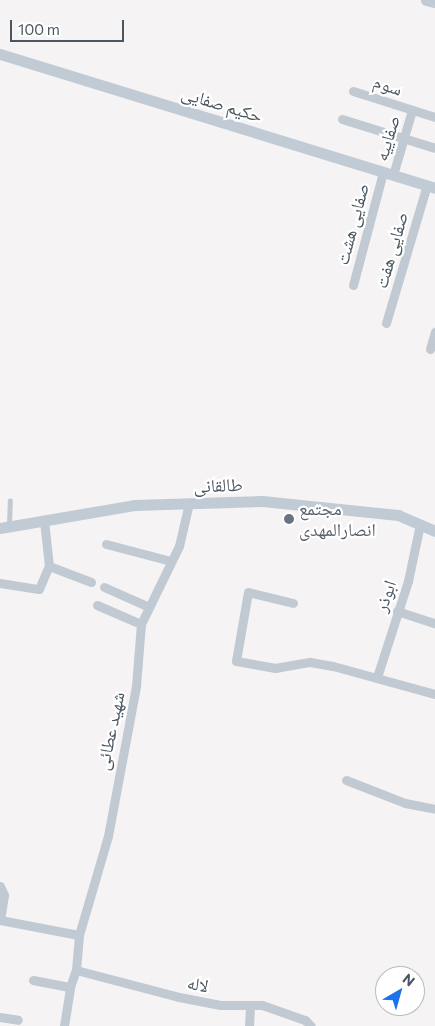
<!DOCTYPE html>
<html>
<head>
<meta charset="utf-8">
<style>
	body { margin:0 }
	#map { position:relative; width:435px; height:1026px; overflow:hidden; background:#f5f3f3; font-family:Commissioner,"Noto Naskh Arabic",sans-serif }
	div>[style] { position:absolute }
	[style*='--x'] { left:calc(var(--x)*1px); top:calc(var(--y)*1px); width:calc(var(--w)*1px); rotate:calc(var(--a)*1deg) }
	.lane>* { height:4.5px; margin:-2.25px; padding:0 2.25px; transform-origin:2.25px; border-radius:2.25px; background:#c1cad2 }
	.street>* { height:9px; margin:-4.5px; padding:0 4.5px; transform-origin:4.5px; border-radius:4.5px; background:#c1cad2 }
	.secondary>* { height:11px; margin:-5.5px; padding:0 5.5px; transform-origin:5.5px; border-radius:5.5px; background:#c1cbd6 }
	.dots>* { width:14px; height:14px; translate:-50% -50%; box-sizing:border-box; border:2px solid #fff; border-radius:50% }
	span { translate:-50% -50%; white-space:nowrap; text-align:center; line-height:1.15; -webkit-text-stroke:4.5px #fff; paint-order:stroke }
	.street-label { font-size:18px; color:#4a5661 }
	.worship-label { font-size:18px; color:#5b616d }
	.left { translate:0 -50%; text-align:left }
	.north { position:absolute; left:375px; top:966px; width:50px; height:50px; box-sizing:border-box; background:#fff; border:1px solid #b7bbc0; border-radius:50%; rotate:38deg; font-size:14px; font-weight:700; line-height:20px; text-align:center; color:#4a5661 }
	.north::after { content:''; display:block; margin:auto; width:18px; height:22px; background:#1a73e8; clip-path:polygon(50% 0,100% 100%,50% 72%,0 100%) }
	.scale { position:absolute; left:10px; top:20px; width:114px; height:22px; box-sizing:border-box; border:2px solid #4a5661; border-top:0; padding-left:6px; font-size:15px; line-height:18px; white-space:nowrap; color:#4a5661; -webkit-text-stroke:4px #fff; paint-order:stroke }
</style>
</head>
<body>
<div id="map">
	<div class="lane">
		<div style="--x:9;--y:525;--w:24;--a:-88"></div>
	</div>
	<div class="street">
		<div style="--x:353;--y:91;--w:86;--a:17.6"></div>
		<div style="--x:342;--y:119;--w:97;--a:17.3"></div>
		<div style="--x:393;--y:175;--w:68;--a:-73.7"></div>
		<div style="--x:353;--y:285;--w:117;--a:-75.1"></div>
		<div style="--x:386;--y:323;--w:144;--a:-73.5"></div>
		<div style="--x:430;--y:349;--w:18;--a:-74"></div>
		<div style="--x:106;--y:544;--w:67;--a:14.7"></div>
		<div style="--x:49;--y:566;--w:45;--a:20.9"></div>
		<div style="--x:0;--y:583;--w:39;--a:9"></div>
		<div style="--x:39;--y:589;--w:25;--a:-67"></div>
		<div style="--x:49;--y:566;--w:45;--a:-96.3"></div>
		<div style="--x:104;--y:587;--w:49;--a:24"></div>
		<div style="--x:293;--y:603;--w:46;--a:-166.3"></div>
		<div style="--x:248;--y:592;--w:70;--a:99.9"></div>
		<div style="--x:236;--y:661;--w:40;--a:10"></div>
		<div style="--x:275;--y:668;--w:36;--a:-10"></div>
		<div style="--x:310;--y:662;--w:23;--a:10"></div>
		<div style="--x:333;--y:666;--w:106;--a:15.4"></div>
		<div style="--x:97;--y:605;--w:48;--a:23.4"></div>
		<div style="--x:397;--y:611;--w:40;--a:18"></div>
		<div style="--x:377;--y:677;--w:101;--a:-72.1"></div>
		<div style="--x:408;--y:581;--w:58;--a:-78.1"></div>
		<div style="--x:346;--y:780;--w:63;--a:21.3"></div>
		<div style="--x:405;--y:803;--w:31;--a:11"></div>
		<div style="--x:0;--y:886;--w:10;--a:66"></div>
		<div style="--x:4;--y:895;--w:25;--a:99"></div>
		<div style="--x:0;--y:920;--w:80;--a:10.8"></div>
		<div style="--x:76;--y:970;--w:35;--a:-85"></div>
		<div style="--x:79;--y:935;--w:103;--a:-73.7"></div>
		<div style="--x:108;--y:836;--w:153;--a:-79.4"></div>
		<div style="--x:136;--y:686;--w:62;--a:-85.4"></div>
		<div style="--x:141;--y:624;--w:87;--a:-64"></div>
		<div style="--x:179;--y:546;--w:44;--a:-76.9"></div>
		<div style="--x:76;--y:970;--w:106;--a:14.7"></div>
		<div style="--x:179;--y:997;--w:42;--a:11"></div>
		<div style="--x:220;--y:1005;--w:42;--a:0"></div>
		<div style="--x:262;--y:1005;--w:46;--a:19.2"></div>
		<div style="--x:305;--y:1020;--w:8;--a:45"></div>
		<div style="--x:33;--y:980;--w:38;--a:11"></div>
		<div style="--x:0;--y:1017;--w:18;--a:9"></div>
		<div style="--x:64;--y:1026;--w:39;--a:-81"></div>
		<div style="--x:70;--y:987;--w:18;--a:-71"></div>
		<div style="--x:249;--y:1026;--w:20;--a:-87"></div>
	</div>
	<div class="secondary">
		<div style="--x:426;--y:0;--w:9;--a:13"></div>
		<div style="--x:0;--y:54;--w:455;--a:17.1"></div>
		<div style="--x:0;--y:528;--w:136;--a:-9.7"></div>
		<div style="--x:134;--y:505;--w:128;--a:-1.8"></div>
		<div style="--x:262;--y:501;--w:137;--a:5.9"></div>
		<div style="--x:398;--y:515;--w:40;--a:23.4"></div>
	</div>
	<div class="dots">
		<div style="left:289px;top:519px;background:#6b7280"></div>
	</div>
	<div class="street-label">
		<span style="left:388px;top:85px;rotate:18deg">سوم</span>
		<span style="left:222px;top:104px;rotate:17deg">حکیم صفایی</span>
		<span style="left:387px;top:138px;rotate:-73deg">صفاییه</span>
		<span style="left:352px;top:224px;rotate:-75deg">صفایی هشت</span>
		<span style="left:391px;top:250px;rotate:-74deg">صفایی هفت</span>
		<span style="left:218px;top:485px;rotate:-2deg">طالقانی</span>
		<span style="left:385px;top:596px;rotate:-71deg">ابوذر</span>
		<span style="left:110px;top:731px;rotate:-78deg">شهید عطائی</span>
		<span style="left:198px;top:984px;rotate:11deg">لاله</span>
	</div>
	<div class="worship-label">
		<span class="left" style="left:299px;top:519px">مجتمع<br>انصارالمهدی</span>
	</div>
	<div class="north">N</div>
	<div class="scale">100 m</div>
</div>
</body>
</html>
